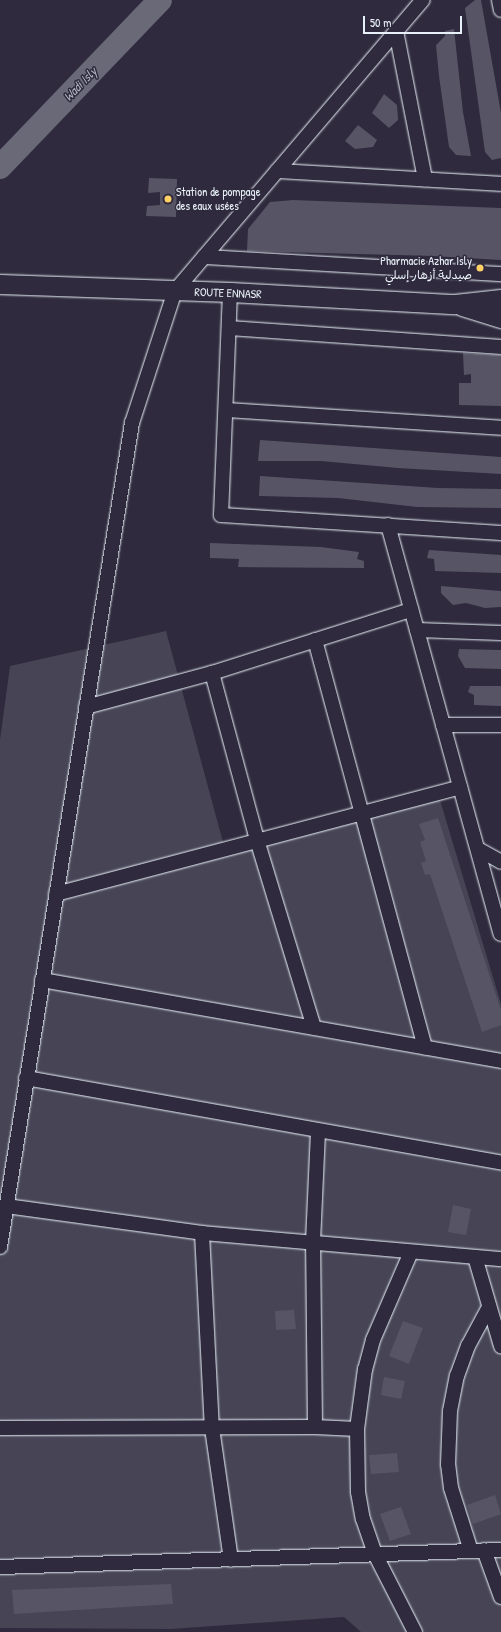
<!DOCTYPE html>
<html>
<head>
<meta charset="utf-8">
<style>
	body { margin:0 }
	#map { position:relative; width:501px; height:1632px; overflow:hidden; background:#2f2a3d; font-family:"Patrick Hand","Playpen Sans Arabic",sans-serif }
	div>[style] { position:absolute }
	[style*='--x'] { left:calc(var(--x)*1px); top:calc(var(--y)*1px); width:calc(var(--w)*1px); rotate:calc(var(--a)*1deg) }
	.green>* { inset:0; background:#464455 }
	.river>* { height:24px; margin:-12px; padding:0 12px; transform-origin:12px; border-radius:12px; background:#696978 }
	.building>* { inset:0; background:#575565 }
	.roads { filter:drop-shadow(0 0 1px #e8f1f8) drop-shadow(0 0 1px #e8f1f8) }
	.minor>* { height:14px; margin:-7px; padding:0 7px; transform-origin:7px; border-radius:7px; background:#2f2a3d }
	.secondary>* { height:19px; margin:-9.5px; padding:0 9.5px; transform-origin:9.5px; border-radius:9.5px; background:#2f2a3d }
	.dots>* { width:11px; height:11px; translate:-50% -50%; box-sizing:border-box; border:2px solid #2f2a3d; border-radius:50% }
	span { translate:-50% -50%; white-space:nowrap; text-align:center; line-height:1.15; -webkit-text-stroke:3px #2f2a3d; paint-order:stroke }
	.poi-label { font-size:12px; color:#e8f1f8 }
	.left { translate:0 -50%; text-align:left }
	.right { translate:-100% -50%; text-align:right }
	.street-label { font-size:12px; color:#e8f1f8 }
	.water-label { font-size:13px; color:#afb4be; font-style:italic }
	.scale { position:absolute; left:363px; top:16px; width:99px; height:18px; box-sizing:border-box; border:2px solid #e8f1f8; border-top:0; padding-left:5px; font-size:12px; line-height:14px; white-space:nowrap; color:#e8f1f8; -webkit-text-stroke:3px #2f2a3d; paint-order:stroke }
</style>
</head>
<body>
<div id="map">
	<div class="green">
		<div style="clip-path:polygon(166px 631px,224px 846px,440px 800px,501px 1004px,501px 1632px,361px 1632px,344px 1617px,171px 1629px,0 1628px,0 740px,10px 666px)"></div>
	</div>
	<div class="river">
		<div style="--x:0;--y:167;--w:231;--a:-46.2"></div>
	</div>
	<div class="building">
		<div style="clip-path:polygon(475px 0,481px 0,501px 113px,501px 158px,492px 160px,485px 152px,465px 8px)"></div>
		<div style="clip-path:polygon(454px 29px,463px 112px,471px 156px,456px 155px,449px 147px,439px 76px,436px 45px,445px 36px,445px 31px)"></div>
		<div style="clip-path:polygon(384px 94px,397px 105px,398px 120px,389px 128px,372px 113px)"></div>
		<div style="clip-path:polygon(358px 125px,377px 140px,373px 147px,355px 149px,345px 141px)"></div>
		<div style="clip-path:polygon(149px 178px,177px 179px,176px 217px,146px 216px,147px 206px,160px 205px,160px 192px,148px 193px)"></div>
		<div style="clip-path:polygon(293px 200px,501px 208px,501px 260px,433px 256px,247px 251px,248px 229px,270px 202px)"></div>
		<div style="clip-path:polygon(463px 353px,501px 355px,501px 406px,459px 405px,459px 383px,471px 383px,471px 374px,464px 375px)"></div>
		<div style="clip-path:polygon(260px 440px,501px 457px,501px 474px,398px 468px,321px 461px,258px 461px)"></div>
		<div style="clip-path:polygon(260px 476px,438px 488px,501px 489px,501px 508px,417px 507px,338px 498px,259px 496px)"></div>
		<div style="clip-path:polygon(210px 543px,321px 547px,359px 552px,357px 559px,364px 561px,364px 568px,238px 567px,239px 559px,210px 558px)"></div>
		<div style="clip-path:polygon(429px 550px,501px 555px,501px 573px,435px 571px,434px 559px,427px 558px)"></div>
		<div style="clip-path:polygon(441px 586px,501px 591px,501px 607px,485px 608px,466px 603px,453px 605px,441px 593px)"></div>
		<div style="clip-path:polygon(459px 649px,501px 650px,501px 669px,465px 668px,458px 656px)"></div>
		<div style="clip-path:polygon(470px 686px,501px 686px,501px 706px,474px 705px,474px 695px,468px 692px)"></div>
		<div style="clip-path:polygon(438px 818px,501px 1010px,501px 1025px,482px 1032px,430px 874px,425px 875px,421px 863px,426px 861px,420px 842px,425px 840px,419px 824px)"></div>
		<div style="clip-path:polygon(453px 1205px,471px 1209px,466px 1235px,448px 1232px)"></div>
		<div style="clip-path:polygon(294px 1310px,296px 1329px,276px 1330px,275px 1311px)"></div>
		<div style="clip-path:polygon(403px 1321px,423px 1328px,409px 1364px,389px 1356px)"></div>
		<div style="clip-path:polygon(384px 1377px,405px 1381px,401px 1399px,381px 1395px)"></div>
		<div style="clip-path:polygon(397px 1453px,399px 1472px,371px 1474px,369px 1455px)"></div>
		<div style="clip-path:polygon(495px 1495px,501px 1514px,473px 1524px,467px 1505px)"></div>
		<div style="clip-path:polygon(401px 1507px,411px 1534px,390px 1541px,380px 1514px)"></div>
		<div style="clip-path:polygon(171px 1584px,173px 1604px,14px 1614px,12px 1590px)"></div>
	</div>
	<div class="roads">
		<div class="minor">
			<div style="--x:499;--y:0;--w:10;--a:79"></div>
			<div style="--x:396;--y:31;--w:151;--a:78.9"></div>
			<div style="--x:277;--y:171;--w:224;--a:3.3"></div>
			<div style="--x:204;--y:257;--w:297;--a:3.3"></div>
			<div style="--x:230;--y:292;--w:223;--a:92.3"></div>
			<div style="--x:221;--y:515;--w:281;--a:3.7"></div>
			<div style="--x:229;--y:328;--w:273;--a:4"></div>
			<div style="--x:226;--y:410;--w:276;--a:3.7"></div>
			<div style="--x:388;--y:525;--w:424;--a:74.6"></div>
			<div style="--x:417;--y:630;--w:84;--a:2"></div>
			<div style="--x:315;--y:640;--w:422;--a:74.9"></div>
			<div style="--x:212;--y:673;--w:173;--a:74.9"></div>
			<div style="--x:257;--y:840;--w:196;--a:73.1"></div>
			<div style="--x:86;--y:707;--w:131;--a:-15.1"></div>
			<div style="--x:212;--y:673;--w:209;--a:-17.6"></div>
			<div style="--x:443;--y:725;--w:58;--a:0"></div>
			<div style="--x:478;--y:849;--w:26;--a:29"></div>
			<div style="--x:56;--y:894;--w:418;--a:-14.8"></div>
			<div style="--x:42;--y:980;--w:466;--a:10"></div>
			<div style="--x:26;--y:1078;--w:483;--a:10.1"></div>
			<div style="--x:6;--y:1206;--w:198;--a:7.8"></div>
			<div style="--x:202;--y:1233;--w:300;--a:5"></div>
			<div style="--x:202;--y:1233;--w:195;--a:87.1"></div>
			<div style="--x:212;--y:1428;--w:133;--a:81.8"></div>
			<div style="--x:0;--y:1247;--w:835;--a:-80.9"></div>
			<div style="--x:132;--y:423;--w:139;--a:-72"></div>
			<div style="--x:175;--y:291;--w:382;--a:-49.6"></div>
			<div style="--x:411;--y:1252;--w:96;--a:113.4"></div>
			<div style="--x:373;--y:1340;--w:30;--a:105"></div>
			<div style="--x:365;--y:1369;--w:61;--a:97.6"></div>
			<div style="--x:357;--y:1429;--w:63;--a:89.1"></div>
			<div style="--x:358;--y:1492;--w:27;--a:80"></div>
			<div style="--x:363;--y:1519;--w:37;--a:71"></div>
			<div style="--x:375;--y:1554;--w:88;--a:62.9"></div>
			<div style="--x:475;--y:1257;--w:93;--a:73.7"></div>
			<div style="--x:315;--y:1427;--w:185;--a:-90.6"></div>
			<div style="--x:313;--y:1242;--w:110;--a:-87.4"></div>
			<div style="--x:0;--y:1428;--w:315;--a:-0.2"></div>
			<div style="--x:315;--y:1427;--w:42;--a:2.7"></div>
			<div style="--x:484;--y:1550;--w:50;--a:70.1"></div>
			<div style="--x:471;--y:1551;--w:66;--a:-107.6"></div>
			<div style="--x:451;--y:1488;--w:23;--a:-97"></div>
			<div style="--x:448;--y:1465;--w:54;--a:-87.9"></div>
			<div style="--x:450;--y:1411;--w:36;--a:-79"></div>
			<div style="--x:457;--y:1376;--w:32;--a:-70"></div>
			<div style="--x:468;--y:1346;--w:44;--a:-61.7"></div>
			<div style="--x:0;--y:1567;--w:501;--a:-1.94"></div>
		</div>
		<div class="secondary">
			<div style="--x:0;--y:284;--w:230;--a:2"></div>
			<div style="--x:230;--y:292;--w:225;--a:3.1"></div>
			<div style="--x:455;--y:304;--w:46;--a:-6.2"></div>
			<div style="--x:462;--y:306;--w:41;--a:17.1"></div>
		</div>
	</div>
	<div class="dots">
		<div style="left:168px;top:199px;background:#ffd166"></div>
		<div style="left:480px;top:268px;background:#ffd166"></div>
	</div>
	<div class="poi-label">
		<span class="left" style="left:176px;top:199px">Station de pompage<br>des eaux usées</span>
		<span class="right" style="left:472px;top:268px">Pharmacie Azhar Isly<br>صيدلية أزهار إسلي</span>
	</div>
	<div class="street-label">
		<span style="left:228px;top:293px;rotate:2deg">ROUTE ENNASR</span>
	</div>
	<div class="water-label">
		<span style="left:80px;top:84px;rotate:-46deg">Wadi Isly</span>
	</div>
	<div class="scale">50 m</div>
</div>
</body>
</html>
